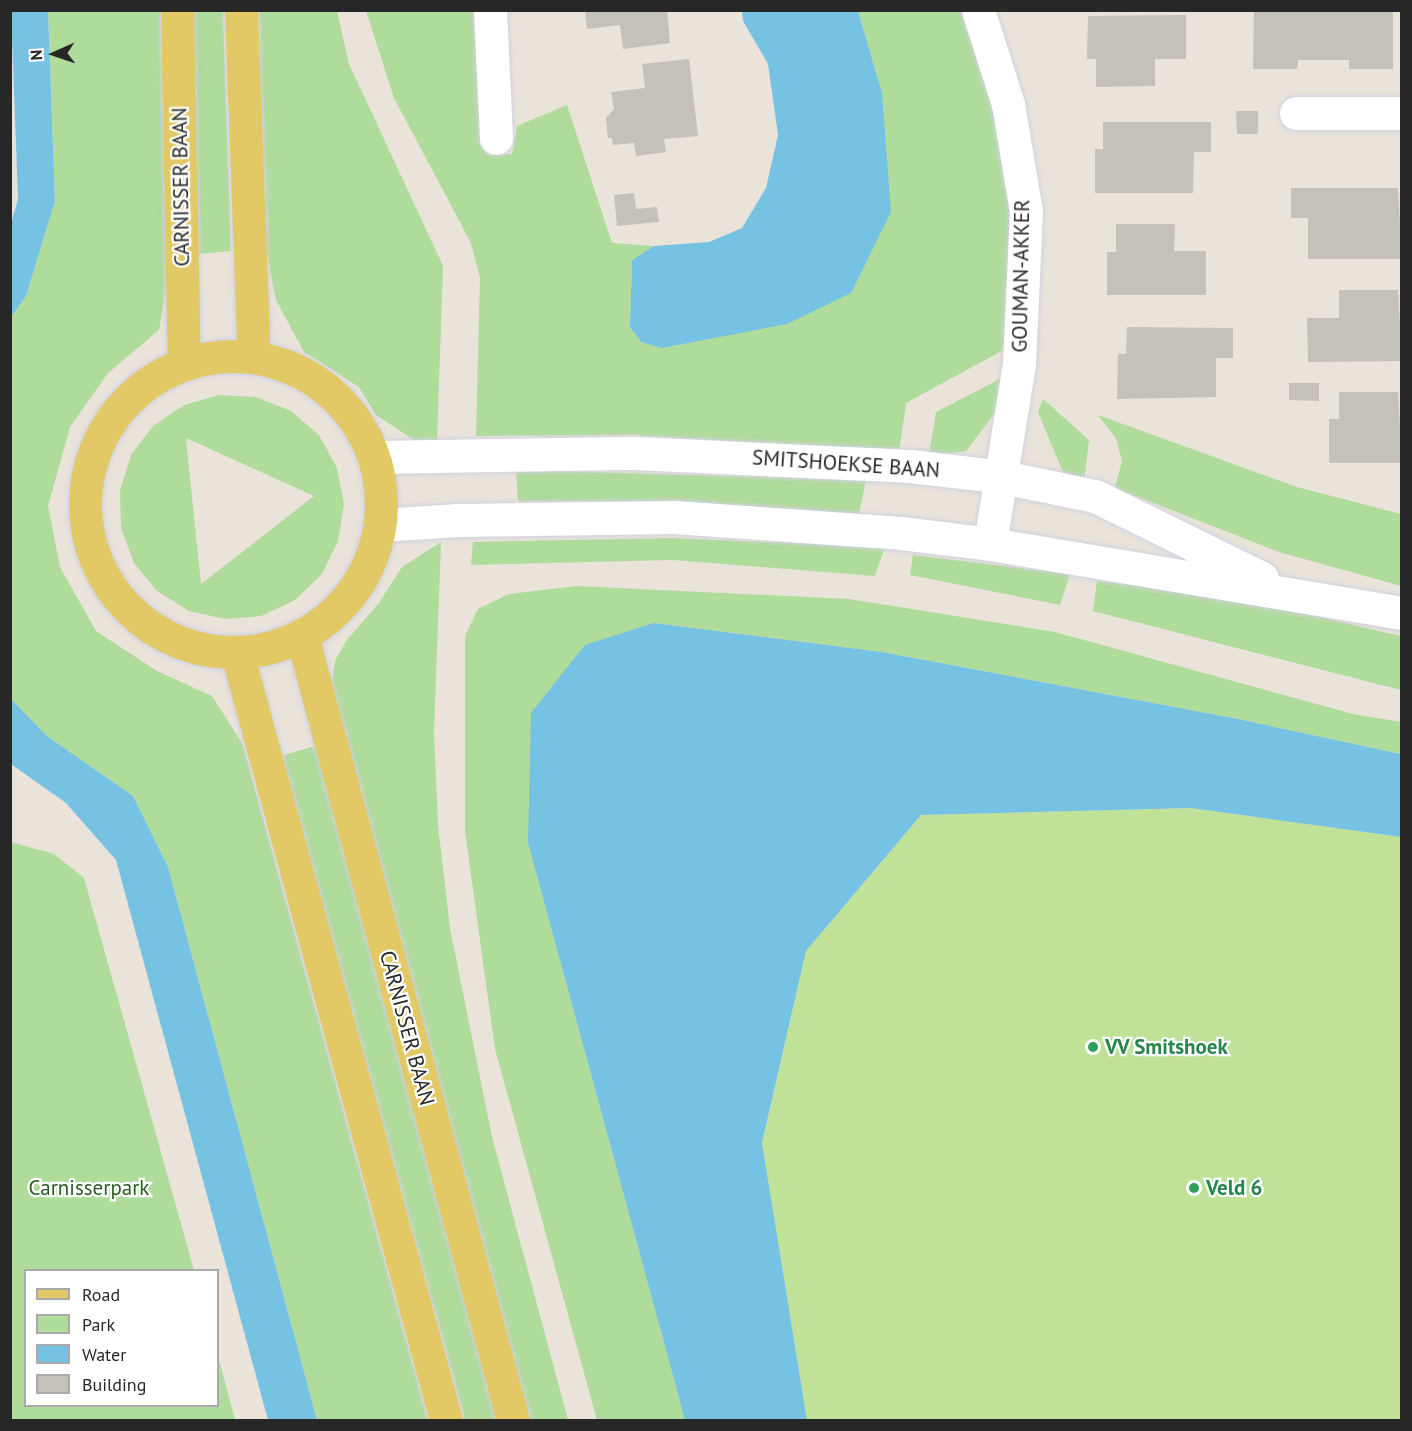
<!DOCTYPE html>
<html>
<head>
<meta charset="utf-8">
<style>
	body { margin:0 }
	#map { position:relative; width:1412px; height:1431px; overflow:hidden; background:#e9e3da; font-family:"PT Sans",sans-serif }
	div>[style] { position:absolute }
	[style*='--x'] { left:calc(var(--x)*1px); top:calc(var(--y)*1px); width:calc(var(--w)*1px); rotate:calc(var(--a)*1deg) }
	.green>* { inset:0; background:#afdb9b }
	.pitch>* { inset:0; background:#bfe198 }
	.water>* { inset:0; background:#76c2e2 }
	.building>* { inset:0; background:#c4c0ba }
	.roads { filter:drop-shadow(0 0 2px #d0d2df) drop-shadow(0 0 2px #d0d2df) }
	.minor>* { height:33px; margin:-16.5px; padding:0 16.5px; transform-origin:16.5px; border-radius:16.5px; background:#fff }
	.major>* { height:33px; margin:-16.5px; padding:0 16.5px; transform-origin:16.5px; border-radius:16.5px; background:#e2c966 }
	.major>.ring { margin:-16.5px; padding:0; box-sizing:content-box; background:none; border:33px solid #e2c966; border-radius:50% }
	.dots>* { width:16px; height:16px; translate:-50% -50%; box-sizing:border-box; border:3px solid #fff; border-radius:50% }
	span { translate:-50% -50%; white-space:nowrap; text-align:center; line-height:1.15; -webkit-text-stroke:4.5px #fff; paint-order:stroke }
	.street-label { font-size:21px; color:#272727 }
	.leisure-label { font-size:21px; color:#27864d; font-weight:700 }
	.left { translate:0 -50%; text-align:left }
	.park-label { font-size:21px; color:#2a5c20 }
	.frame { position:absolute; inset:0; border:12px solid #272727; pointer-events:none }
	.legend { position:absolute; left:24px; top:1269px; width:195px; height:138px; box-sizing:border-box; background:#fff; border:2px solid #a9a9a9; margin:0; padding:8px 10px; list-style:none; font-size:18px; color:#272727 }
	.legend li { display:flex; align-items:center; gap:12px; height:30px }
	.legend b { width:30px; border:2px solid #a9a9a9 }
	.north { position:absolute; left:24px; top:24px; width:60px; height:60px; -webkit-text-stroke:4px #fff; paint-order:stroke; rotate:267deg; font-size:16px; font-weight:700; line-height:24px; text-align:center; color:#272727 }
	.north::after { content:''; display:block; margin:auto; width:21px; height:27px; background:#272727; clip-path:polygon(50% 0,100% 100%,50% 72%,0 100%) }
</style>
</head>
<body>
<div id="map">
	<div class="green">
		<div style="clip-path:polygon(48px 11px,160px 11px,167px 282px,159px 330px,108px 373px,70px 427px,48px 506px,60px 567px,96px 631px,157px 671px,212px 696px,243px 745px,428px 1420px,317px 1420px,168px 867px,133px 796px,47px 736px,11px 699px,11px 317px,26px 296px,55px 201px)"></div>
		<div style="clip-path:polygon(190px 11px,223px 11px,231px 251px,198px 254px)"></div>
		<div style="clip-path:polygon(259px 11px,337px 11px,349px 64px,443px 266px,437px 441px,414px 440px,376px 415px,359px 387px,304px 352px,276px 300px,266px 250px)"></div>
		<div style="clip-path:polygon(366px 11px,474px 11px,480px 145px,488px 155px,512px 154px,517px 126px,567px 105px,612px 243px,654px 246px,632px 260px,630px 327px,641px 342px,882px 93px,858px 11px,966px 11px,1005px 135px,1013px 219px,1009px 347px,906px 403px,899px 452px,635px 435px,476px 436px,480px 278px,471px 243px,394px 98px)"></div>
		<div style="clip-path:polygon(1004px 377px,995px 413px,966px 451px,929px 456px,936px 412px)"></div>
		<div style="clip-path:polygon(evenodd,219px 395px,256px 397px,291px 411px,319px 435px,337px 468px,344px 504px,338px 541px,322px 574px,295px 600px,261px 616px,225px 619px,189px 611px,157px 591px,134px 563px,121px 528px,120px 491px,131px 455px,153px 426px,184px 405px,219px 395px,186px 438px,314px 496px,201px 584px,186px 439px,186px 438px)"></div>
		<div style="clip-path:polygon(1043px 399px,1089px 440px,1084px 482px,1065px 477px,1038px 412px)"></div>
		<div style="clip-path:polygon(1098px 415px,1297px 487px,1401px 514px,1401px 586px,1279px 552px,1115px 488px,1122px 461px,1116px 438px)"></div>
		<div style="clip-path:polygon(516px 470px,866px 480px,859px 514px,669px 501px,518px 501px)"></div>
		<div style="clip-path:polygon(671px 538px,885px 547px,875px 576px,673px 560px,471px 565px,473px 542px)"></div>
		<div style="clip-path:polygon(441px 542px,434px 732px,438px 825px,450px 928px,492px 1137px,568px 1420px,528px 1420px,331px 690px,335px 661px,346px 641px,379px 603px,402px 567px)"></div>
		<div style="clip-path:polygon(913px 555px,1070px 574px,1060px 605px,910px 575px)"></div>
		<div style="clip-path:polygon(1097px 581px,1229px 596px,1401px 636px,1401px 690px,1093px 611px)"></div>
		<div style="clip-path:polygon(577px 586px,849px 599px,1055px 632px,1353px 714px,1401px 722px,1401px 754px,1233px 718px,882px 652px,654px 623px,528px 843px,685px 1420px,597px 1420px,495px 1049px,465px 831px,465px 636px,478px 609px,509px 594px)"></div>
		<div style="clip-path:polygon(315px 746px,497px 1420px,465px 1420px,280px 756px)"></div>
		<div style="clip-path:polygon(11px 842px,54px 854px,84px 878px,194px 1270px,26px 1270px,26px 1406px,218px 1406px,218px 1356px,235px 1420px,11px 1420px)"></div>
	</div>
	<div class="pitch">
		<div style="clip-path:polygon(1191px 808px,1401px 837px,1401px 1420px,807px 1420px,762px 1144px,806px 951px,921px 815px)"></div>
	</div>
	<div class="water">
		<div style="clip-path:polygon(11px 10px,48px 11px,55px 201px,26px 296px,11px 317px,11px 224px,18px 199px)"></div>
		<div style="clip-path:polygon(742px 11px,858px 11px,882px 93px,891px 212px,851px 293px,787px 324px,662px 348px,641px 342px,630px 327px,632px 260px,654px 246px,709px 242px,742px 228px,766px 188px,778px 135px,768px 64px,743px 21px)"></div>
		<div style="clip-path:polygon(654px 623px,882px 652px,1233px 718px,1401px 754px,1401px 837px,1191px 808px,921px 815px,806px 951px,762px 1143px,807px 1420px,685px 1420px,528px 843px,531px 713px,585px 645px)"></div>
		<div style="clip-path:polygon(11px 699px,47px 736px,133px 796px,168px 867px,317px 1420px,268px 1420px,116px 860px,66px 803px,11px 764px)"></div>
	</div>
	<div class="building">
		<div style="clip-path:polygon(585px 10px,667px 10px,670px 43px,623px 49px,620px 25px,587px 29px)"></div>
		<div style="clip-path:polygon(1254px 10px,1393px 10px,1393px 69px,1349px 69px,1349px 60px,1298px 60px,1297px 69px,1253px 69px)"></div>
		<div style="clip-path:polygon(1186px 15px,1186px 59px,1155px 59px,1155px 86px,1096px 87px,1096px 59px,1087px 59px,1088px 16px)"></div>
		<div style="clip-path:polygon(689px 59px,698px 136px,664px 139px,666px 152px,636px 156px,634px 143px,613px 145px,612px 138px,608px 138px,606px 118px,614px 109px,611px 92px,645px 88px,642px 64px)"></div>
		<div style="clip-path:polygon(1236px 111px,1258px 111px,1258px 134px,1237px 134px)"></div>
		<div style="clip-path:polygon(1103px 122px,1211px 122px,1211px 152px,1194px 152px,1193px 193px,1095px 193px,1095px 149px,1103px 149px)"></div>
		<div style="clip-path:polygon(1291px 188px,1398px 188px,1402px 259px,1308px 259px,1308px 218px,1291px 218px)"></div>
		<div style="clip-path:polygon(634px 193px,636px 209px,657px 207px,659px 222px,617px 226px,614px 195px)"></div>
		<div style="clip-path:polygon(1116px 224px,1175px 224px,1174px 251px,1206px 251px,1206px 295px,1107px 295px,1107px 252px,1116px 252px)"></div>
		<div style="clip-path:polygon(1339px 290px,1398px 290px,1402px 361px,1308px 362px,1307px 318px,1339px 318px)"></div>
		<div style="clip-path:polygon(1127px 327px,1233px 328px,1233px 358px,1216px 358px,1216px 397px,1117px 399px,1118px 354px,1126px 354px)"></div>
		<div style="clip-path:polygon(1289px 383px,1319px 383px,1319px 401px,1289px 400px)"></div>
		<div style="clip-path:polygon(1339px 392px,1398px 392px,1402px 463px,1329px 463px,1329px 419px,1339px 419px)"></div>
	</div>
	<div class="roads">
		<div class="minor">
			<div style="--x:490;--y:10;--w:128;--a:87.3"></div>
			<div style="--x:978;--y:10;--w:99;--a:72.3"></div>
			<div style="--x:1008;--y:104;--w:109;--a:80.5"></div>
			<div style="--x:1026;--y:211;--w:153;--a:92.6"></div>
			<div style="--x:1019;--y:364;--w:182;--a:99.2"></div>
			<div style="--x:1296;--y:113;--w:106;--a:0"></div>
			<div style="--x:373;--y:457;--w:263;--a:-0.9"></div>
			<div style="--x:636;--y:453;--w:274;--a:2.7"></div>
			<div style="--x:910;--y:466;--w:94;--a:6.7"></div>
			<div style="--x:1003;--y:477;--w:94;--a:11.7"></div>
			<div style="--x:1095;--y:496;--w:186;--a:26.2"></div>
			<div style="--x:380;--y:525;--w:78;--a:-3.7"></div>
			<div style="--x:458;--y:520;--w:216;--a:-0.8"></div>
			<div style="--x:674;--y:517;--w:228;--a:4"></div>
			<div style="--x:901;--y:533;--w:90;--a:7"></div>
			<div style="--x:990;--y:544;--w:418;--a:9.5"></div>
		</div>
		<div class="major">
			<div style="--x:177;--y:10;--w:354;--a:88.9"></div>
			<div style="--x:241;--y:10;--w:347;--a:87.9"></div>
			<div class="ring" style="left:85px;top:356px;width:263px;height:263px"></div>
			<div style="--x:302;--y:636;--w:812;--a:74.94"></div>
			<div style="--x:237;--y:653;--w:795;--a:74.76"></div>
		</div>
	</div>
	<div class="dots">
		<div style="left:1093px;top:1047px;background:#2e9e5b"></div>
		<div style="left:1194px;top:1188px;background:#2e9e5b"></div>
	</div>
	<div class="street-label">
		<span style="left:181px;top:187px;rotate:-91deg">CARNISSER BAAN</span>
		<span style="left:1021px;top:276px;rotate:-89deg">GOUMAN-AKKER</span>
		<span style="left:846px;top:464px;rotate:4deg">SMITSHOEKSE BAAN</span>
		<span style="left:407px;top:1028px;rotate:75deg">CARNISSER BAAN</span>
	</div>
	<div class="leisure-label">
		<span class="left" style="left:1105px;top:1047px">VV Smitshoek</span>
		<span class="left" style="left:1206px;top:1188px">Veld 6</span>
	</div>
	<div class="park-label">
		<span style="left:89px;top:1188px">Carnisserpark</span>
	</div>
	<div class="frame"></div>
	<ul class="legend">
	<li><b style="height:8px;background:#e2c966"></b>Road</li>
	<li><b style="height:16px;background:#afdb9b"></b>Park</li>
	<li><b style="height:16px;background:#76c2e2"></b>Water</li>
	<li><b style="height:16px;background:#c4c0ba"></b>Building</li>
	</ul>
	<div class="north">N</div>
</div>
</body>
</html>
